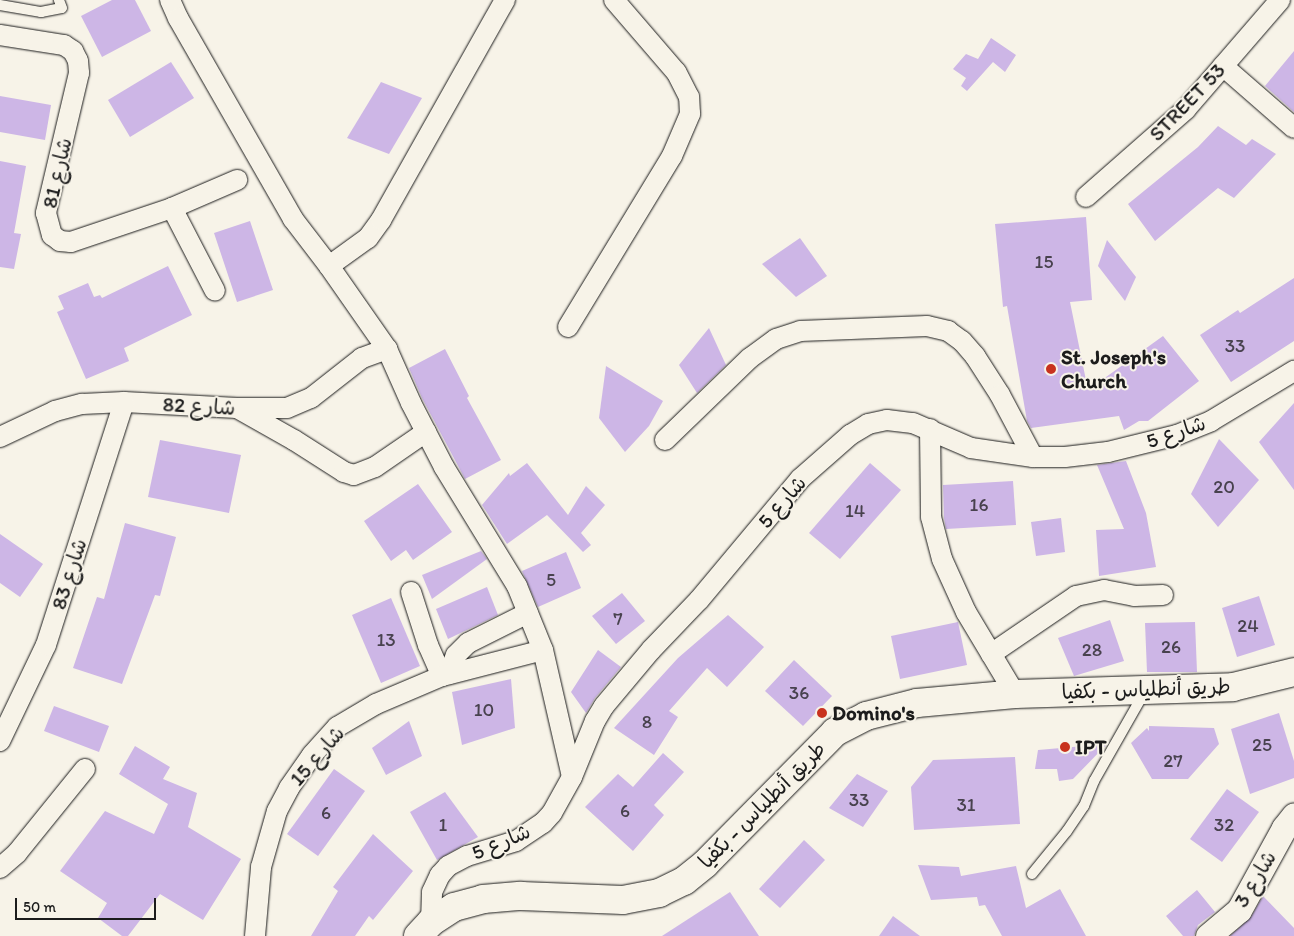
<!DOCTYPE html>
<html>
<head>
<meta charset="utf-8">
<style>
	body { margin:0 }
	#map { position:relative; width:1294px; height:936px; overflow:hidden; background:#f7f3e8; font-family:Itim,"Playpen Sans Arabic",sans-serif }
	div>[style] { position:absolute }
	[style*='--x'] { left:calc(var(--x)*1px); top:calc(var(--y)*1px); width:calc(var(--w)*1px); rotate:calc(var(--a)*1deg) }
	.building>* { inset:0; background:#cdb6e6 }
	.roads { filter:drop-shadow(0 0 1px #1c1c1c) drop-shadow(0 0 1px #1c1c1c) }
	.service>* { height:10px; margin:-5px; padding:0 5px; transform-origin:5px; border-radius:5px; background:#f7f3e8 }
	.minor>* { height:20px; margin:-10px; padding:0 10px; transform-origin:10px; border-radius:10px; background:#f7f3e8 }
	.tertiary>* { height:25px; margin:-12.5px; padding:0 12.5px; transform-origin:12.5px; border-radius:12.5px; background:#f7f3e8 }
	.trunk>* { height:28px; margin:-14px; padding:0 14px; transform-origin:14px; border-radius:14px; background:#f7f3e8 }
	.dots>* { width:14px; height:14px; translate:-50% -50%; box-sizing:border-box; border:2px solid #f7f3e8; border-radius:50% }
	span { translate:-50% -50%; white-space:nowrap; text-align:center; line-height:1.15; -webkit-text-stroke:4px #f7f3e8; paint-order:stroke }
	.number-label { font-size:19px; color:#48424e }
	.number-label span { -webkit-text-stroke-width:0 }
	.street-label { font-size:21px; color:#1c1c1c }
	.poi-label { font-size:21px; color:#1c1c1c; font-weight:700 }
	.left { translate:0 -50%; text-align:left }
	.scale { position:absolute; left:15px; top:898px; width:141px; height:22px; box-sizing:border-box; border:2px solid #1c1c1c; border-top:0; padding-left:6px; font-size:15px; line-height:18px; white-space:nowrap; color:#1c1c1c; -webkit-text-stroke:4px #f7f3e8; paint-order:stroke }
</style>
</head>
<body>
<div id="map">
	<div class="building">
		<div style="clip-path:polygon(112px 0,135px 0,151px 31px,102px 57px,81px 16px)"></div>
		<div style="clip-path:polygon(991px 38px,1016px 55px,1005px 72px,993px 62px,967px 91px,961px 86px,966px 78px,953px 69px,966px 54px,978px 59px)"></div>
		<div style="clip-path:polygon(1294px 51px,1294px 112px,1265px 86px)"></div>
		<div style="clip-path:polygon(171px 62px,194px 98px,130px 137px,108px 100px)"></div>
		<div style="clip-path:polygon(381px 82px,422px 98px,389px 154px,347px 138px)"></div>
		<div style="clip-path:polygon(0 96px,51px 105px,45px 140px,0 132px)"></div>
		<div style="clip-path:polygon(1218px 126px,1246px 145px,1252px 139px,1276px 154px,1234px 198px,1218px 188px,1155px 241px,1128px 204px,1198px 147px)"></div>
		<div style="clip-path:polygon(0 161px,26px 166px,14px 233px,21px 234px,14px 269px,0 267px)"></div>
		<div style="clip-path:polygon(1086px 217px,1092px 300px,1070px 302px,1088px 390px,1163px 336px,1199px 381px,1148px 421px,1139px 421px,1124px 430px,1119px 416px,1031px 428px,1027px 421px,1007px 306px,1003px 307px,995px 224px)"></div>
		<div style="clip-path:polygon(250px 221px,273px 290px,237px 302px,214px 233px)"></div>
		<div style="clip-path:polygon(800px 238px,827px 276px,796px 297px,762px 264px)"></div>
		<div style="clip-path:polygon(1107px 240px,1136px 277px,1125px 301px,1098px 266px)"></div>
		<div style="clip-path:polygon(168px 266px,192px 315px,124px 348px,129px 361px,86px 379px,57px 312px,64px 309px,58px 296px,88px 283px,94px 297px,100px 295px,102px 298px)"></div>
		<div style="clip-path:polygon(1294px 278px,1294px 341px,1231px 382px,1200px 335px,1238px 310px,1240px 313px)"></div>
		<div style="clip-path:polygon(709px 328px,726px 365px,697px 393px,679px 365px)"></div>
		<div style="clip-path:polygon(445px 349px,469px 396px,467px 398px,501px 460px,465px 479px,422px 398px,409px 368px)"></div>
		<div style="clip-path:polygon(606px 366px,663px 401px,649px 426px,625px 452px,599px 418px)"></div>
		<div style="clip-path:polygon(1294px 403px,1294px 490px,1259px 442px)"></div>
		<div style="clip-path:polygon(1219px 439px,1259px 480px,1218px 527px,1191px 494px)"></div>
		<div style="clip-path:polygon(160px 440px,241px 455px,229px 513px,148px 497px)"></div>
		<div style="clip-path:polygon(1126px 461px,1146px 513px,1156px 567px,1099px 576px,1096px 530px,1124px 529px,1097px 465px)"></div>
		<div style="clip-path:polygon(527px 463px,568px 515px,586px 486px,605px 505px,581px 533px,591px 545px,583px 552px,547px 515px,507px 544px,482px 505px,509px 473px,510px 476px)"></div>
		<div style="clip-path:polygon(870px 463px,901px 490px,840px 559px,809px 533px)"></div>
		<div style="clip-path:polygon(1013px 481px,1016px 525px,946px 529px,944px 518px,943px 485px)"></div>
		<div style="clip-path:polygon(418px 484px,452px 532px,413px 560px,406px 550px,391px 561px,364px 521px)"></div>
		<div style="clip-path:polygon(1061px 518px,1065px 552px,1036px 556px,1031px 522px)"></div>
		<div style="clip-path:polygon(125px 523px,176px 537px,160px 596px,155px 595px,122px 684px,73px 668px,97px 597px,104px 599px)"></div>
		<div style="clip-path:polygon(0 534px,43px 564px,20px 597px,0 583px)"></div>
		<div style="clip-path:polygon(481px 551px,487px 559px,432px 599px,422px 575px)"></div>
		<div style="clip-path:polygon(566px 552px,581px 588px,538px 607px,522px 571px)"></div>
		<div style="clip-path:polygon(487px 587px,498px 615px,448px 639px,436px 609px)"></div>
		<div style="clip-path:polygon(622px 593px,645px 621px,616px 644px,592px 616px)"></div>
		<div style="clip-path:polygon(1259px 596px,1275px 645px,1237px 657px,1222px 608px)"></div>
		<div style="clip-path:polygon(391px 598px,420px 666px,381px 683px,352px 615px)"></div>
		<div style="clip-path:polygon(728px 615px,764px 647px,727px 687px,707px 668px,669px 711px,678px 717px,654px 755px,614px 728px,678px 658px)"></div>
		<div style="clip-path:polygon(1110px 620px,1124px 661px,1074px 676px,1058px 638px)"></div>
		<div style="clip-path:polygon(958px 622px,967px 665px,900px 679px,891px 636px)"></div>
		<div style="clip-path:polygon(1195px 622px,1197px 672px,1147px 672px,1145px 623px)"></div>
		<div style="clip-path:polygon(598px 650px,621px 667px,595px 698px,586px 713px,571px 692px)"></div>
		<div style="clip-path:polygon(794px 660px,832px 696px,803px 726px,765px 691px)"></div>
		<div style="clip-path:polygon(511px 679px,515px 728px,462px 745px,452px 692px)"></div>
		<div style="clip-path:polygon(54px 706px,109px 726px,99px 752px,44px 731px)"></div>
		<div style="clip-path:polygon(1279px 713px,1294px 761px,1294px 778px,1250px 794px,1231px 729px)"></div>
		<div style="clip-path:polygon(409px 721px,422px 756px,386px 775px,372px 748px)"></div>
		<div style="clip-path:polygon(1149px 726px,1214px 728px,1219px 744px,1188px 779px,1152px 779px,1131px 743px,1147px 728px,1149px 731px)"></div>
		<div style="clip-path:polygon(1107px 744px,1073px 779px,1059px 781px,1057px 769px,1035px 769px,1038px 750px)"></div>
		<div style="clip-path:polygon(135px 746px,170px 767px,163px 779px,197px 793px,188px 827px,241px 859px,203px 920px,160px 894px,128px 936px,122px 936px,98px 918px,107px 903px,60px 871px,105px 811px,154px 834px,168px 804px,119px 774px)"></div>
		<div style="clip-path:polygon(663px 753px,684px 772px,654px 805px,664px 815px,633px 851px,585px 807px,618px 774px,633px 787px)"></div>
		<div style="clip-path:polygon(1015px 757px,1020px 824px,914px 830px,911px 787px,933px 760px)"></div>
		<div style="clip-path:polygon(334px 769px,365px 791px,318px 856px,287px 834px)"></div>
		<div style="clip-path:polygon(857px 774px,888px 791px,863px 827px,829px 808px)"></div>
		<div style="clip-path:polygon(1227px 789px,1259px 812px,1222px 862px,1190px 839px)"></div>
		<div style="clip-path:polygon(445px 792px,478px 837px,437px 860px,410px 812px)"></div>
		<div style="clip-path:polygon(373px 834px,413px 871px,373px 920px,369px 916px,355px 936px,311px 936px,338px 891px,333px 887px)"></div>
		<div style="clip-path:polygon(804px 840px,825px 860px,780px 908px,759px 889px)"></div>
		<div style="clip-path:polygon(918px 865px,959px 867px,961px 876px,1016px 866px,1026px 908px,1060px 889px,1086px 936px,1002px 936px,985px 905px,979px 906px,977px 897px,931px 900px)"></div>
		<div style="clip-path:polygon(1197px 890px,1215px 912px,1198px 925px,1194px 936px,1183px 936px,1166px 916px)"></div>
		<div style="clip-path:polygon(730px 892px,759px 936px,662px 936px)"></div>
		<div style="clip-path:polygon(1263px 896px,1294px 928px,1294px 936px,1230px 936px,1251px 917px)"></div>
		<div style="clip-path:polygon(893px 916px,920px 936px,879px 936px)"></div>
	</div>
	<div class="roads">
		<div class="service">
			<div style="--x:0;--y:5;--w:42;--a:9.7"></div>
			<div style="--x:41;--y:12;--w:21;--a:-11"></div>
			<div style="--x:62;--y:8;--w:9;--a:-111"></div>
			<div style="--x:1032;--y:874;--w:55;--a:-50.9"></div>
			<div style="--x:1067;--y:831;--w:30;--a:-56"></div>
			<div style="--x:1084;--y:806;--w:27;--a:-68"></div>
			<div style="--x:1094;--y:781;--w:101;--a:-60.4"></div>
		</div>
		<div class="minor">
			<div style="--x:170;--y:0;--w:20;--a:66"></div>
			<div style="--x:178;--y:18;--w:232;--a:60.2"></div>
			<div style="--x:293;--y:219;--w:59;--a:52.5"></div>
			<div style="--x:329;--y:266;--w:101;--a:55.1"></div>
			<div style="--x:387;--y:349;--w:59;--a:66"></div>
			<div style="--x:411;--y:403;--w:72;--a:62.7"></div>
			<div style="--x:444;--y:467;--w:140;--a:58.5"></div>
			<div style="--x:517;--y:586;--w:69;--a:67.9"></div>
			<div style="--x:543;--y:650;--w:130;--a:77.1"></div>
			<div style="--x:0;--y:35;--w:65;--a:8.9"></div>
			<div style="--x:64;--y:45;--w:11;--a:34"></div>
			<div style="--x:73;--y:51;--w:11;--a:63"></div>
			<div style="--x:78;--y:61;--w:12;--a:85"></div>
			<div style="--x:79;--y:73;--w:144;--a:103.3"></div>
			<div style="--x:46;--y:213;--w:23;--a:75"></div>
			<div style="--x:52;--y:235;--w:10;--a:37"></div>
			<div style="--x:60;--y:241;--w:11;--a:5"></div>
			<div style="--x:71;--y:242;--w:107;--a:-18.6"></div>
			<div style="--x:172;--y:208;--w:71;--a:-23.3"></div>
			<div style="--x:1223;--y:66;--w:94;--a:41.1"></div>
			<div style="--x:1086;--y:197;--w:133;--a:-41.3"></div>
			<div style="--x:1186;--y:109;--w:144;--a:-49.2"></div>
			<div style="--x:172;--y:208;--w:93;--a:62.6"></div>
			<div style="--x:329;--y:266;--w:48;--a:-35.7"></div>
			<div style="--x:368;--y:238;--w:22;--a:-54"></div>
			<div style="--x:381;--y:220;--w:253;--a:-60.6"></div>
			<div style="--x:568;--y:327;--w:200;--a:-58.7"></div>
			<div style="--x:672;--y:156;--w:46;--a:-66.8"></div>
			<div style="--x:690;--y:114;--w:17;--a:-93"></div>
			<div style="--x:689;--y:97;--w:28;--a:-117"></div>
			<div style="--x:676;--y:72;--w:95;--a:-130.7"></div>
			<div style="--x:239;--y:409;--w:63;--a:29.4"></div>
			<div style="--x:294;--y:440;--w:59;--a:32.6"></div>
			<div style="--x:344;--y:472;--w:10;--a:17"></div>
			<div style="--x:354;--y:475;--w:22;--a:-21"></div>
			<div style="--x:375;--y:467;--w:62;--a:-34.5"></div>
			<div style="--x:930;--y:429;--w:88;--a:89.3"></div>
			<div style="--x:931;--y:517;--w:43;--a:75.3"></div>
			<div style="--x:942;--y:559;--w:58;--a:65.6"></div>
			<div style="--x:966;--y:612;--w:96;--a:59.1"></div>
			<div style="--x:0;--y:437;--w:61;--a:-25.3"></div>
			<div style="--x:55;--y:411;--w:28;--a:-15"></div>
			<div style="--x:82;--y:404;--w:42;--a:-2.7"></div>
			<div style="--x:124;--y:402;--w:113;--a:3"></div>
			<div style="--x:237;--y:408;--w:50;--a:0"></div>
			<div style="--x:287;--y:408;--w:26;--a:-23"></div>
			<div style="--x:311;--y:398;--w:65;--a:-38.1"></div>
			<div style="--x:362;--y:358;--w:27;--a:-20"></div>
			<div style="--x:665;--y:440;--w:118;--a:-44"></div>
			<div style="--x:750;--y:358;--w:32;--a:-36"></div>
			<div style="--x:776;--y:339;--w:25;--a:-18"></div>
			<div style="--x:800;--y:331;--w:127;--a:-2.3"></div>
			<div style="--x:927;--y:326;--w:22;--a:13"></div>
			<div style="--x:948;--y:331;--w:17;--a:36"></div>
			<div style="--x:962;--y:341;--w:20;--a:49"></div>
			<div style="--x:975;--y:356;--w:46;--a:57.3"></div>
			<div style="--x:1000;--y:395;--w:70;--a:62"></div>
			<div style="--x:411;--y:592;--w:56;--a:72.2"></div>
			<div style="--x:428;--y:645;--w:34;--a:66"></div>
			<div style="--x:991;--y:654;--w:103;--a:-34.3"></div>
			<div style="--x:1076;--y:596;--w:29;--a:-12"></div>
			<div style="--x:1104;--y:590;--w:31;--a:11"></div>
			<div style="--x:1134;--y:596;--w:29;--a:-2"></div>
			<div style="--x:449;--y:674;--w:20;--a:-70"></div>
			<div style="--x:456;--y:655;--w:17;--a:-45"></div>
			<div style="--x:468;--y:643;--w:67;--a:-26.6"></div>
			<div style="--x:0;--y:741;--w:106;--a:-64.4"></div>
			<div style="--x:46;--y:645;--w:255;--a:-72.2"></div>
			<div style="--x:0;--y:868;--w:23;--a:-41"></div>
			<div style="--x:17;--y:853;--w:108;--a:-51"></div>
			<div style="--x:431;--y:922;--w:30;--a:-88"></div>
			<div style="--x:432;--y:892;--w:19;--a:-65"></div>
			<div style="--x:440;--y:875;--w:12;--a:-48"></div>
			<div style="--x:448;--y:866;--w:21;--a:-28"></div>
			<div style="--x:467;--y:856;--w:51;--a:-17"></div>
			<div style="--x:516;--y:841;--w:32;--a:-34"></div>
			<div style="--x:543;--y:823;--w:13;--a:-48"></div>
			<div style="--x:552;--y:813;--w:41;--a:-60.9"></div>
			<div style="--x:572;--y:777;--w:61;--a:-67.7"></div>
			<div style="--x:595;--y:721;--w:17;--a:-59"></div>
			<div style="--x:604;--y:706;--w:73;--a:-50"></div>
			<div style="--x:651;--y:650;--w:69;--a:-46.2"></div>
			<div style="--x:699;--y:600;--w:158;--a:-50.1"></div>
			<div style="--x:800;--y:479;--w:67;--a:-41.3"></div>
			<div style="--x:850;--y:435;--w:21;--a:-31"></div>
			<div style="--x:868;--y:424;--w:19;--a:-12"></div>
			<div style="--x:887;--y:420;--w:26;--a:7"></div>
			<div style="--x:913;--y:423;--w:63;--a:23.3"></div>
			<div style="--x:971;--y:448;--w:63;--a:8.3"></div>
			<div style="--x:1033;--y:457;--w:32;--a:0"></div>
			<div style="--x:1065;--y:457;--w:43;--a:-6.6"></div>
			<div style="--x:1108;--y:452;--w:71;--a:-13.8"></div>
			<div style="--x:1177;--y:435;--w:37;--a:-22"></div>
			<div style="--x:1211;--y:421;--w:97;--a:-31.1"></div>
			<div style="--x:255;--y:936;--w:69;--a:-85"></div>
			<div style="--x:261;--y:867;--w:58;--a:-74.1"></div>
			<div style="--x:277;--y:811;--w:26;--a:-62"></div>
			<div style="--x:289;--y:788;--w:40;--a:-55.1"></div>
			<div style="--x:312;--y:755;--w:38;--a:-48"></div>
			<div style="--x:337;--y:727;--w:45;--a:-30.5"></div>
			<div style="--x:376;--y:704;--w:72;--a:-23"></div>
			<div style="--x:442;--y:676;--w:104;--a:-14.4"></div>
		</div>
		<div class="tertiary">
			<div style="--x:1208;--y:936;--w:40;--a:-40"></div>
			<div style="--x:1239;--y:910;--w:94;--a:-61.2"></div>
			<div style="--x:1284;--y:828;--w:16;--a:-52"></div>
		</div>
		<div class="trunk">
			<div style="--x:418;--y:936;--w:19;--a:-47"></div>
			<div style="--x:431;--y:922;--w:27;--a:-33"></div>
			<div style="--x:454;--y:907;--w:30;--a:-15"></div>
			<div style="--x:483;--y:899;--w:38;--a:-5"></div>
			<div style="--x:521;--y:896;--w:102;--a:2.2"></div>
			<div style="--x:623;--y:900;--w:37;--a:-11"></div>
			<div style="--x:659;--y:893;--w:28;--a:-26"></div>
			<div style="--x:684;--y:881;--w:27;--a:-39"></div>
			<div style="--x:705;--y:864;--w:185;--a:-45.4"></div>
			<div style="--x:835;--y:732;--w:35;--a:-27"></div>
			<div style="--x:866;--y:716;--w:53;--a:-14.3"></div>
			<div style="--x:917;--y:703;--w:98;--a:-5.2"></div>
			<div style="--x:1015;--y:694;--w:218;--a:-1.8"></div>
			<div style="--x:1233;--y:687;--w:63;--a:-13.8"></div>
		</div>
	</div>
	<div class="dots">
		<div style="left:1051px;top:369px;background:#c8321e"></div>
		<div style="left:822px;top:713px;background:#c8321e"></div>
		<div style="left:1065px;top:747px;background:#c8321e"></div>
	</div>
	<div class="number-label">
		<span style="left:1044px;top:262px">15</span>
		<span style="left:1235px;top:346px">33</span>
		<span style="left:1224px;top:487px">20</span>
		<span style="left:979px;top:505px">16</span>
		<span style="left:855px;top:511px">14</span>
		<span style="left:551px;top:580px">5</span>
		<span style="left:618px;top:619px">7</span>
		<span style="left:1248px;top:626px">24</span>
		<span style="left:386px;top:640px">13</span>
		<span style="left:1171px;top:647px">26</span>
		<span style="left:1092px;top:650px">28</span>
		<span style="left:799px;top:693px">36</span>
		<span style="left:484px;top:710px">10</span>
		<span style="left:647px;top:722px">8</span>
		<span style="left:1262px;top:745px">25</span>
		<span style="left:1173px;top:761px">27</span>
		<span style="left:859px;top:800px">33</span>
		<span style="left:966px;top:805px">31</span>
		<span style="left:625px;top:811px">6</span>
		<span style="left:326px;top:813px">6</span>
		<span style="left:443px;top:825px">1</span>
		<span style="left:1224px;top:825px">32</span>
	</div>
	<div class="street-label">
		<span style="left:1187px;top:102px;rotate:-46deg">STREET 53</span>
		<span style="left:57px;top:173px;rotate:-77deg">شارع 81</span>
		<span style="left:199px;top:406px;rotate:3deg">شارع 82</span>
		<span style="left:1176px;top:432px;rotate:-19deg">شارع 5</span>
		<span style="left:782px;top:502px;rotate:-49deg">شارع 5</span>
		<span style="left:69px;top:574px;rotate:-72deg">شارع 83</span>
		<span style="left:1146px;top:689px;rotate:-2deg">طريق أنطلياس - بكفيا</span>
		<span style="left:317px;top:756px;rotate:-49deg">شارع 15</span>
		<span style="left:762px;top:805px;rotate:-45deg">طريق أنطلياس - بكفيا</span>
		<span style="left:501px;top:842px;rotate:-23deg">شارع 5</span>
		<span style="left:1255px;top:879px;rotate:-59deg">شارع 3</span>
	</div>
	<div class="poi-label">
		<span class="left" style="left:1061px;top:369px">St. Joseph's<br>Church</span>
		<span class="left" style="left:832px;top:713px">Domino's</span>
		<span class="left" style="left:1075px;top:747px">IPT</span>
	</div>
	<div class="scale">50 m</div>
</div>
</body>
</html>
